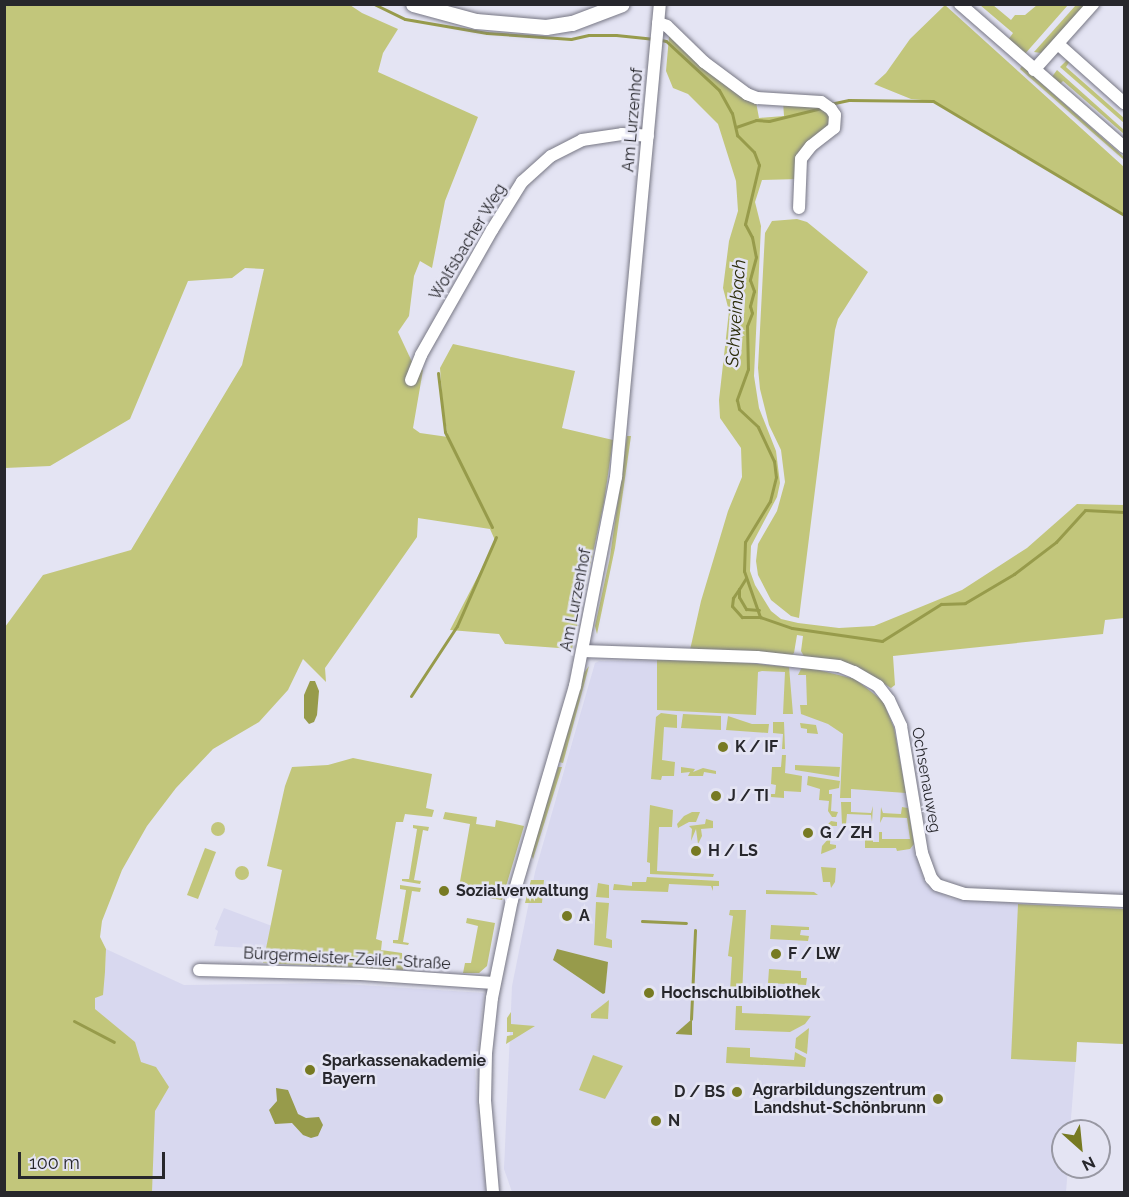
<!DOCTYPE html>
<html>
<head>
<meta charset="utf-8">
<style>
	body { margin:0 }
	#map { position:relative; width:1129px; height:1197px; overflow:hidden; background:#e4e4f3; font-family:Raleway,sans-serif }
	div>[style] { position:absolute }
	[style*='--x'] { left:calc(var(--x)*1px); top:calc(var(--y)*1px); width:calc(var(--w)*1px); rotate:calc(var(--a)*1deg) }
	.built>* { inset:0; background:#d8d8ef }
	.green>* { inset:0; background:#c2c67b }
	.round { border-radius:50% }
	.water>* { inset:0; background:#979b4b }
	.stream>* { height:3px; margin:-1.5px; padding:0 1.5px; transform-origin:1.5px; border-radius:1.5px; background:#979b4b }
	.roads { filter:drop-shadow(0 0 2px #777784) drop-shadow(0 0 2px #777784) }
	.minor>* { height:12px; margin:-6px; padding:0 6px; transform-origin:6px; border-radius:6px; background:#fff }
	.major>* { height:15px; margin:-7.5px; padding:0 7.5px; transform-origin:7.5px; border-radius:7.5px; background:#fff }
	.dots>* { width:16px; height:16px; translate:-50% -50%; box-sizing:border-box; border:3px solid #e4e4f3; border-radius:50% }
	span { translate:-50% -50%; white-space:nowrap; text-align:center; line-height:1.15; -webkit-text-stroke:5px #e4e4f3; paint-order:stroke }
	.street-label { font-size:16px; color:#27272c }
	.poi-label { font-size:16px; color:#27272c; font-weight:700 }
	.left { translate:0 -50%; text-align:left }
	.right { translate:-100% -50%; text-align:right }
	.water-label { font-size:18px; color:#2b2c08; font-style:italic }
	.frame { position:absolute; inset:0; border:6px solid #27272c; pointer-events:none }
	.north { position:absolute; left:1051px; top:1119px; width:60px; height:60px; box-sizing:border-box; background:#e4e4f3; border:2px solid #9898a3; border-radius:50%; rotate:153deg; font-size:16px; font-weight:700; line-height:24px; text-align:center; color:#27272c }
	.north::after { content:''; display:block; margin:auto; width:21px; height:27px; background:#777a22; clip-path:polygon(50% 0,100% 100%,50% 72%,0 100%) }
	.scale { position:absolute; left:18px; top:1152px; width:147px; height:27px; box-sizing:border-box; border:3px solid #27272c; border-top:0; padding-left:8px; font-size:18px; line-height:21px; white-space:nowrap; color:#27272c; -webkit-text-stroke:4px #e4e4f3; paint-order:stroke }
</style>
</head>
<body>
<div id="map">
	<div class="built">
		<div style="clip-path:polygon(599px 661px,727px 661px,806px 667px,844px 675px,874px 691px,894px 728px,908px 808px,902px 807px,902px 814px,882px 813px,880px 823px,882px 816px,908px 818px,910px 840px,926px 885px,950px 899px,1124px 909px,1124px 1044px,1077px 1042px,1070px 1131px,1063px 1131px,1063px 1167px,1068px 1167px,1066px 1192px,512px 1192px,504px 1169px,512px 986px,535px 872px,595px 663px)"></div>
		<div style="clip-path:polygon(224px 908px,272px 926px,264px 956px,250px 955px,250px 948px,214px 946px,218px 931px,215px 929px)"></div>
		<div style="clip-path:polygon(106px 949px,184px 985px,329px 983px,484px 993px,475px 1068px,478px 1122px,486px 1192px,139px 1192px,134px 1042px,92px 1007px,105px 972px)"></div>
	</div>
	<div class="green">
		<div style="clip-path:polygon(5px 5px,350px 5px,362px 13px,398px 29px,383px 53px,378px 72px,478px 117px,445px 201px,432px 268px,420px 261px,414px 276px,409px 316px,398px 332px,413px 364px,423px 370px,413px 428px,420px 433px,448px 437px,443px 408px,440px 368px,453px 344px,575px 371px,562px 428px,613px 440px,604px 502px,572px 649px,505px 644px,499px 634px,450px 630px,494px 545px,494px 538px,490px 529px,418px 518px,417px 537px,325px 668px,326px 682px,303px 659px,288px 690px,259px 722px,213px 749px,176px 788px,147px 826px,122px 870px,102px 921px,100px 937px,106px 949px,105px 972px,103px 995px,95px 998px,95px 1009px,135px 1042px,141px 1062px,156px 1067px,169px 1087px,155px 1111px,152px 1192px,5px 1192px,5px 627px,43px 575px,131px 550px,242px 365px,264px 269px,245px 268px,232px 278px,188px 281px,130px 419px,50px 466px,5px 468px)"></div>
		<div style="clip-path:polygon(945px 5px,1124px 167px,1124px 215px,933px 101px,911px 99px,874px 84px,886px 73px,910px 39px)"></div>
		<div style="clip-path:polygon(980px 5px,993px 5px,1011px 20px,1015px 15px,1025px 15px,1037px 5px,1068px 5px,1024px 55px,1008px 40px,1013px 33px)"></div>
		<div style="clip-path:polygon(1076px 5px,1087px 5px,1041px 53px,1034px 52px)"></div>
		<div style="clip-path:polygon(667px 26px,756px 102px,759px 118px,784px 116px,783px 101px,821px 102px,836px 121px,811px 146px,799px 179px,762px 180px,755px 202px,761px 226px,754px 376px,759px 408px,776px 451px,780px 483px,777px 497px,751px 546px,750px 571px,755px 585px,771px 611px,781px 619px,798px 623px,839px 628px,874px 626px,962px 590px,1027px 548px,1077px 504px,1124px 505px,1124px 618px,1105px 620px,1103px 634px,893px 656px,895px 685px,891px 688px,858px 667px,805px 658px,801px 651px,803px 636px,797px 635px,794px 653px,791px 656px,690px 650px,701px 601px,728px 511px,742px 477px,741px 448px,720px 418px,719px 400px,729px 311px,723px 288px,729px 241px,738px 211px,736px 181px,718px 124px,688px 94px,673px 88px,666px 71px,669px 37px)"></div>
		<div style="clip-path:polygon(1068px 59px,1070px 61px,1066px 67px,1124px 118px,1124px 123px,1060px 67px)"></div>
		<div style="clip-path:polygon(1022px 66px,1124px 157px,1124px 160px,1020px 69px)"></div>
		<div style="clip-path:polygon(1057px 70px,1124px 130px,1124px 134px,1063px 81px,1059px 85px,1051px 78px)"></div>
		<div style="clip-path:polygon(797px 219px,807px 222px,868px 272px,838px 319px,835px 330px,799px 618px,791px 616px,771px 600px,758px 575px,756px 561px,758px 544px,777px 511px,785px 482px,781px 450px,769px 425px,760px 389px,758px 368px,765px 233px,772px 221px)"></div>
		<div style="clip-path:polygon(627px 436px,631px 436px,615px 548px,597px 634px,595px 626px,610px 557px)"></div>
		<div style="clip-path:polygon(657px 660px,727px 661px,789px 667px,793px 714px,783px 714px,785px 672px,762px 671px,758px 672px,756px 715px,657px 710px)"></div>
		<div style="clip-path:polygon(589px 666px,563px 763px,559px 762px,584px 673px)"></div>
		<div style="clip-path:polygon(806px 667px,855px 679px,883px 701px,894px 728px,906px 793px,851px 789px,851px 798px,840px 798px,843px 734px,828px 724px,801px 714px,800px 705px,807px 705px,806px 675px,798px 675px,801px 669px)"></div>
		<div style="clip-path:polygon(661px 713px,677px 715px,677px 728px,664px 727px,662px 760px,675px 762px,674px 776px,662px 776px,661px 780px,651px 779px,656px 717px)"></div>
		<div style="clip-path:polygon(683px 714px,721px 716px,721px 730px,681px 728px)"></div>
		<div style="clip-path:polygon(728px 716px,752px 724px,769px 724px,768px 733px,726px 730px)"></div>
		<div style="clip-path:polygon(773px 722px,784px 722px,785px 749px,782px 749px,783px 734px,773px 733px)"></div>
		<div style="clip-path:polygon(800px 723px,816px 725px,818px 734px,807px 733px,807px 729px,801px 728px)"></div>
		<div style="clip-path:polygon(782px 755px,786px 755px,785px 773px,802px 776px,801px 792px,784px 791px,784px 798px,771px 797px,771px 794px,775px 794px,776px 785px,771px 784px,772px 767px,781px 767px)"></div>
		<div style="clip-path:polygon(353px 758px,432px 774px,426px 808px,434px 810px,432px 817px,405px 814px,403px 822px,396px 822px,376px 939px,382px 941px,381px 950px,402px 953px,403px 970px,263px 963px,282px 870px,267px 866px,285px 786px,292px 767px,328px 765px)"></div>
		<div style="clip-path:polygon(795px 765px,840px 767px,839px 777px,795px 770px)"></div>
		<div style="clip-path:polygon(558px 767px,562px 767px,533px 859px,531px 854px)"></div>
		<div style="clip-path:polygon(681px 767px,695px 769px,693px 772px,703px 768px,716px 771px,716px 774px,704px 772px,703px 776px,688px 776px,690px 772px,681px 773px)"></div>
		<div style="clip-path:polygon(808px 776px,840px 781px,839px 788px,829px 790px,829px 794px,832px 794px,831px 811px,838px 812px,836px 817px,832px 817px,828px 811px,829px 801px,819px 800px,820px 789px,807px 785px)"></div>
		<div style="clip-path:polygon(841px 802px,851px 802px,851px 812px,871px 813px,873px 806px,872px 822px,871px 815px,847px 814px,846px 824px,842px 825px)"></div>
		<div style="clip-path:polygon(650px 805px,673px 810px,672px 827px,659px 827px,657px 871px,714px 874px,713px 877px,650px 874px,650px 863px,647px 862px)"></div>
		<div style="clip-path:polygon(881px 807px,883px 813px,901px 814px,902px 807px,908px 808px,914px 844px,910px 849px,897px 851px,896px 848px,865px 848px,865px 836px,870px 836px,870px 832px,873px 832px,873px 842px,879px 842px,879px 832px,882px 832px,882px 839px,910px 839px,907px 818px,883px 817px,880px 823px)"></div>
		<div style="clip-path:polygon(445px 812px,477px 817px,476px 824px,495px 827px,496px 820px,524px 826px,502px 900px,458px 893px,470px 824px,443px 819px)"></div>
		<div style="clip-path:polygon(692px 812px,700px 812px,696px 822px,689px 822px,678px 828px,677px 824px,684px 816px)"></div>
		<div style="clip-path:polygon(706px 819px,713px 821px,713px 828px,701px 829px,702px 836px,698px 844px,696px 829px,691px 841px,692px 829px,689px 826px,705px 824px)"></div>
		<div style="clip-path:polygon(831px 821px,837px 822px,837px 826px,831px 826px,830px 844px,836px 845px,836px 848px,821px 854px,822px 846px,829px 838px,828px 824px)"></div>
		<div class="round" style="left:211px;top:822px;width:14px;height:14px"></div>
		<div style="clip-path:polygon(413px 825px,429px 827px,428px 831px,423px 830px,414px 880px,421px 881px,420px 884px,402px 881px,402px 879px,409px 879px,417px 829px,413px 828px)"></div>
		<div style="clip-path:polygon(205px 848px,216px 852px,198px 899px,187px 895px)"></div>
		<div class="round" style="left:235px;top:866px;width:14px;height:14px"></div>
		<div style="clip-path:polygon(821px 867px,836px 868px,835px 882px,831px 888px,830px 882px,823px 882px)"></div>
		<div style="clip-path:polygon(647px 877px,719px 881px,719px 886px,713px 886px,713px 891px,711px 886px,669px 884px,668px 892px,613px 890px,614px 884px,632px 886px,632px 882px,646px 882px)"></div>
		<div style="clip-path:polygon(531px 880px,544px 880px,542px 903px,525px 903px)"></div>
		<div style="clip-path:polygon(598px 883px,609px 885px,609px 898px,596px 897px)"></div>
		<div style="clip-path:polygon(400px 885px,421px 888px,420px 892px,412px 891px,403px 942px,409px 943px,408px 945px,393px 943px,393px 940px,398px 940px,406px 890px,400px 889px)"></div>
		<div style="clip-path:polygon(766px 890px,814px 892px,818px 895px,766px 894px)"></div>
		<div style="clip-path:polygon(596px 902px,609px 903px,606px 938px,612px 940px,612px 948px,594px 945px)"></div>
		<div style="clip-path:polygon(1018px 904px,1124px 909px,1124px 1044px,1077px 1042px,1076px 1062px,1011px 1059px)"></div>
		<div style="clip-path:polygon(730px 910px,746px 910px,742px 995px,726px 994px,730px 992px,732px 957px,728px 956px,733px 916px,729px 915px)"></div>
		<div style="clip-path:polygon(467px 918px,495px 923px,487px 966px,479px 973px,463px 973px,465px 963px,471px 963px,478px 926px,466px 923px)"></div>
		<div style="clip-path:polygon(771px 925px,809px 927px,809px 930px,801px 930px,800px 935px,809px 936px,808px 941px,770px 939px)"></div>
		<div style="clip-path:polygon(769px 969px,801px 971px,801px 978px,807px 978px,806px 985px,768px 983px)"></div>
		<div style="clip-path:polygon(609px 1000px,608px 1019px,591px 1018px,591px 1014px)"></div>
		<div style="clip-path:polygon(736px 1006px,742px 1006px,742px 1013px,811px 1016px,805px 1024px,790px 1032px,735px 1030px)"></div>
		<div style="clip-path:polygon(511px 1012px,511px 1024px,535px 1026px,506px 1044px,507px 1036px,513px 1035px,513px 1032px,507px 1032px,507px 1018px)"></div>
		<div style="clip-path:polygon(809px 1028px,807px 1054px,795px 1048px,796px 1038px)"></div>
		<div style="clip-path:polygon(727px 1047px,750px 1048px,750px 1057px,794px 1060px,795px 1052px,806px 1058px,805px 1067px,726px 1063px)"></div>
		<div style="clip-path:polygon(593px 1055px,623px 1066px,605px 1099px,579px 1090px)"></div>
	</div>
	<div class="water">
		<div style="clip-path:polygon(310px 681px,315px 681px,319px 691px,317px 715px,314px 722px,309px 724px,304px 718px,304px 695px)"></div>
		<div style="clip-path:polygon(557px 949px,608px 962px,605px 993px,603px 994px,553px 960px)"></div>
		<div style="clip-path:polygon(692px 1019px,692px 1035px,676px 1034px,676px 1033px)"></div>
		<div style="clip-path:polygon(276px 1088px,288px 1090px,298px 1114px,306px 1118px,319px 1117px,323px 1125px,318px 1136px,311px 1138px,303px 1135px,292px 1123px,275px 1124px,269px 1110px,277px 1101px)"></div>
	</div>
	<div class="stream">
		<div style="--x:374;--y:4;--w:34;--a:26"></div>
		<div style="--x:405;--y:19;--w:83;--a:9.7"></div>
		<div style="--x:487;--y:33;--w:84;--a:4.1"></div>
		<div style="--x:571;--y:39;--w:18;--a:-13"></div>
		<div style="--x:589;--y:35;--w:27;--a:0"></div>
		<div style="--x:616;--y:35;--w:39;--a:6"></div>
		<div style="--x:661;--y:40;--w:5;--a:11"></div>
		<div style="--x:666;--y:41;--w:72;--a:42.8"></div>
		<div style="--x:719;--y:90;--w:26;--a:61"></div>
		<div style="--x:732;--y:113;--w:23;--a:77"></div>
		<div style="--x:737;--y:135;--w:24;--a:45"></div>
		<div style="--x:754;--y:152;--w:14;--a:69"></div>
		<div style="--x:759;--y:165;--w:61;--a:103.3"></div>
		<div style="--x:745;--y:224;--w:15;--a:62"></div>
		<div style="--x:752;--y:237;--w:20;--a:79"></div>
		<div style="--x:756;--y:257;--w:24;--a:105"></div>
		<div style="--x:750;--y:280;--w:12;--a:70"></div>
		<div style="--x:754;--y:291;--w:16;--a:105"></div>
		<div style="--x:750;--y:306;--w:7;--a:74"></div>
		<div style="--x:752;--y:313;--w:14;--a:111"></div>
		<div style="--x:747;--y:326;--w:43;--a:88.7"></div>
		<div style="--x:748;--y:369;--w:33;--a:110"></div>
		<div style="--x:737;--y:400;--w:9;--a:77"></div>
		<div style="--x:739;--y:409;--w:26;--a:43"></div>
		<div style="--x:758;--y:427;--w:38;--a:65"></div>
		<div style="--x:774;--y:461;--w:16;--a:83"></div>
		<div style="--x:776;--y:477;--w:25;--a:104"></div>
		<div style="--x:770;--y:501;--w:48;--a:121.4"></div>
		<div style="--x:745;--y:542;--w:29;--a:92"></div>
		<div style="--x:744;--y:571;--w:49;--a:70.8"></div>
		<div style="--x:760;--y:617;--w:34;--a:19"></div>
		<div style="--x:792;--y:628;--w:91;--a:8.2"></div>
		<div style="--x:882;--y:641;--w:70;--a:-32.1"></div>
		<div style="--x:941;--y:604;--w:24;--a:-2"></div>
		<div style="--x:965;--y:603;--w:57;--a:-30.6"></div>
		<div style="--x:1014;--y:574;--w:53;--a:-37.3"></div>
		<div style="--x:1056;--y:542;--w:43;--a:-47.8"></div>
		<div style="--x:1085;--y:510;--w:39;--a:3"></div>
		<div style="--x:830;--y:104;--w:19;--a:-12"></div>
		<div style="--x:849;--y:100;--w:84;--a:0.7"></div>
		<div style="--x:933;--y:101;--w:222;--a:30.8"></div>
		<div style="--x:736;--y:127;--w:21;--a:-19"></div>
		<div style="--x:756;--y:120;--w:13;--a:4"></div>
		<div style="--x:769;--y:121;--w:54;--a:-14"></div>
		<div style="--x:438;--y:373;--w:59;--a:83.2"></div>
		<div style="--x:445;--y:432;--w:106;--a:63.7"></div>
		<div style="--x:746;--y:578;--w:13;--a:122"></div>
		<div style="--x:739;--y:589;--w:8;--a:90"></div>
		<div style="--x:739;--y:597;--w:14;--a:60"></div>
		<div style="--x:746;--y:609;--w:13;--a:4"></div>
		<div style="--x:739;--y:589;--w:11;--a:124"></div>
		<div style="--x:733;--y:598;--w:8;--a:97"></div>
		<div style="--x:732;--y:606;--w:15;--a:48"></div>
		<div style="--x:742;--y:617;--w:18;--a:0"></div>
		<div style="--x:411;--y:696;--w:84;--a:-56.7"></div>
		<div style="--x:457;--y:626;--w:97;--a:-66.3"></div>
		<div style="--x:642;--y:921;--w:44;--a:2.6"></div>
		<div style="--x:691;--y:1019;--w:89;--a:-87.4"></div>
		<div style="--x:74;--y:1021;--w:45;--a:27.7"></div>
	</div>
	<div class="roads">
		<div class="minor">
			<div style="--x:960;--y:4;--w:218;--a:41.1"></div>
			<div style="--x:658;--y:23;--w:9;--a:18"></div>
			<div style="--x:667;--y:26;--w:52;--a:44.2"></div>
			<div style="--x:704;--y:62;--w:54;--a:36.7"></div>
			<div style="--x:747;--y:94;--w:11;--a:22"></div>
			<div style="--x:757;--y:98;--w:64;--a:3.6"></div>
			<div style="--x:821;--y:102;--w:12;--a:35"></div>
			<div style="--x:831;--y:109;--w:7;--a:56"></div>
			<div style="--x:835;--y:115;--w:13;--a:94"></div>
			<div style="--x:834;--y:128;--w:29;--a:142"></div>
			<div style="--x:811;--y:146;--w:16;--a:128"></div>
			<div style="--x:801;--y:159;--w:49;--a:92.3"></div>
			<div style="--x:1058;--y:44;--w:89;--a:41.8"></div>
			<div style="--x:1034;--y:70;--w:89;--a:-48.2"></div>
			<div style="--x:411;--y:380;--w:27;--a:-68"></div>
			<div style="--x:421;--y:355;--w:144;--a:-60.4"></div>
			<div style="--x:492;--y:230;--w:57;--a:-58"></div>
			<div style="--x:522;--y:182;--w:39;--a:-42"></div>
			<div style="--x:551;--y:156;--w:35;--a:-27"></div>
			<div style="--x:582;--y:140;--w:40;--a:-8.5"></div>
			<div style="--x:622;--y:134;--w:26;--a:4"></div>
			<div style="--x:583;--y:651;--w:174;--a:2"></div>
			<div style="--x:757;--y:657;--w:82;--a:6.3"></div>
			<div style="--x:839;--y:666;--w:16;--a:22"></div>
			<div style="--x:854;--y:672;--w:28;--a:30"></div>
			<div style="--x:878;--y:686;--w:18;--a:52"></div>
			<div style="--x:889;--y:700;--w:29;--a:65"></div>
			<div style="--x:901;--y:726;--w:129;--a:80.6"></div>
			<div style="--x:922;--y:853;--w:27;--a:70"></div>
			<div style="--x:931;--y:878;--w:9;--a:49"></div>
			<div style="--x:937;--y:885;--w:29;--a:18"></div>
			<div style="--x:965;--y:894;--w:159;--a:2.5"></div>
			<div style="--x:199;--y:970;--w:162;--a:1.4"></div>
			<div style="--x:361;--y:974;--w:133;--a:3.9"></div>
			<div style="--x:493;--y:1192;--w:91;--a:-95"></div>
			<div style="--x:485;--y:1101;--w:48;--a:-88.8"></div>
			<div style="--x:486;--y:1053;--w:55;--a:-83.8"></div>
			<div style="--x:492;--y:998;--w:100;--a:-78.5"></div>
			<div style="--x:512;--y:900;--w:223;--a:-73.6"></div>
			<div style="--x:575;--y:686;--w:213;--a:-78.9"></div>
			<div style="--x:616;--y:477;--w:475;--a:-84.7"></div>
		</div>
		<div class="major">
			<div style="--x:413;--y:4;--w:65;--a:15.1"></div>
			<div style="--x:476;--y:21;--w:70;--a:4.9"></div>
			<div style="--x:546;--y:27;--w:26;--a:-9"></div>
			<div style="--x:572;--y:23;--w:53;--a:-20.8"></div>
		</div>
	</div>
	<div class="dots">
		<div style="left:723px;top:747px;background:#777a22"></div>
		<div style="left:716px;top:796px;background:#777a22"></div>
		<div style="left:808px;top:833px;background:#777a22"></div>
		<div style="left:696px;top:851px;background:#777a22"></div>
		<div style="left:444px;top:891px;background:#777a22"></div>
		<div style="left:567px;top:916px;background:#777a22"></div>
		<div style="left:776px;top:954px;background:#777a22"></div>
		<div style="left:649px;top:993px;background:#777a22"></div>
		<div style="left:310px;top:1070px;background:#777a22"></div>
		<div style="left:737px;top:1092px;background:#777a22"></div>
		<div style="left:938px;top:1099px;background:#777a22"></div>
		<div style="left:656px;top:1121px;background:#777a22"></div>
	</div>
	<div class="street-label">
		<span style="left:633px;top:120px;rotate:-85deg">Am Lurzenhof</span>
		<span style="left:468px;top:242px;rotate:-59deg">Wolfsbacher Weg</span>
		<span style="left:576px;top:600px;rotate:-79deg">Am Lurzenhof</span>
		<span style="left:926px;top:780px;rotate:80deg">Ochsenauweg</span>
		<span style="left:347px;top:959px;rotate:3deg">Bürgermeister-Zeiler-Straße</span>
	</div>
	<div class="poi-label">
		<span class="left" style="left:735px;top:747px">K / IF</span>
		<span class="left" style="left:728px;top:796px">J / TI</span>
		<span class="left" style="left:820px;top:833px">G / ZH</span>
		<span class="left" style="left:708px;top:851px">H / LS</span>
		<span class="left" style="left:456px;top:891px">Sozialverwaltung</span>
		<span class="left" style="left:579px;top:916px">A</span>
		<span class="left" style="left:788px;top:954px">F / LW</span>
		<span class="left" style="left:661px;top:993px">Hochschulbibliothek</span>
		<span class="left" style="left:322px;top:1070px">Sparkassenakademie<br>Bayern</span>
		<span class="right" style="left:926px;top:1099px">Agrarbildungszentrum<br>Landshut-Schönbrunn</span>
		<span class="right" style="left:725px;top:1092px">D / BS</span>
		<span class="left" style="left:668px;top:1121px">N</span>
	</div>
	<div class="water-label">
		<span style="left:736px;top:313px;rotate:-86deg">Schweinbach</span>
	</div>
	<div class="frame"></div>
	<div class="north">N</div>
	<div class="scale">100 m</div>
</div>
</body>
</html>
